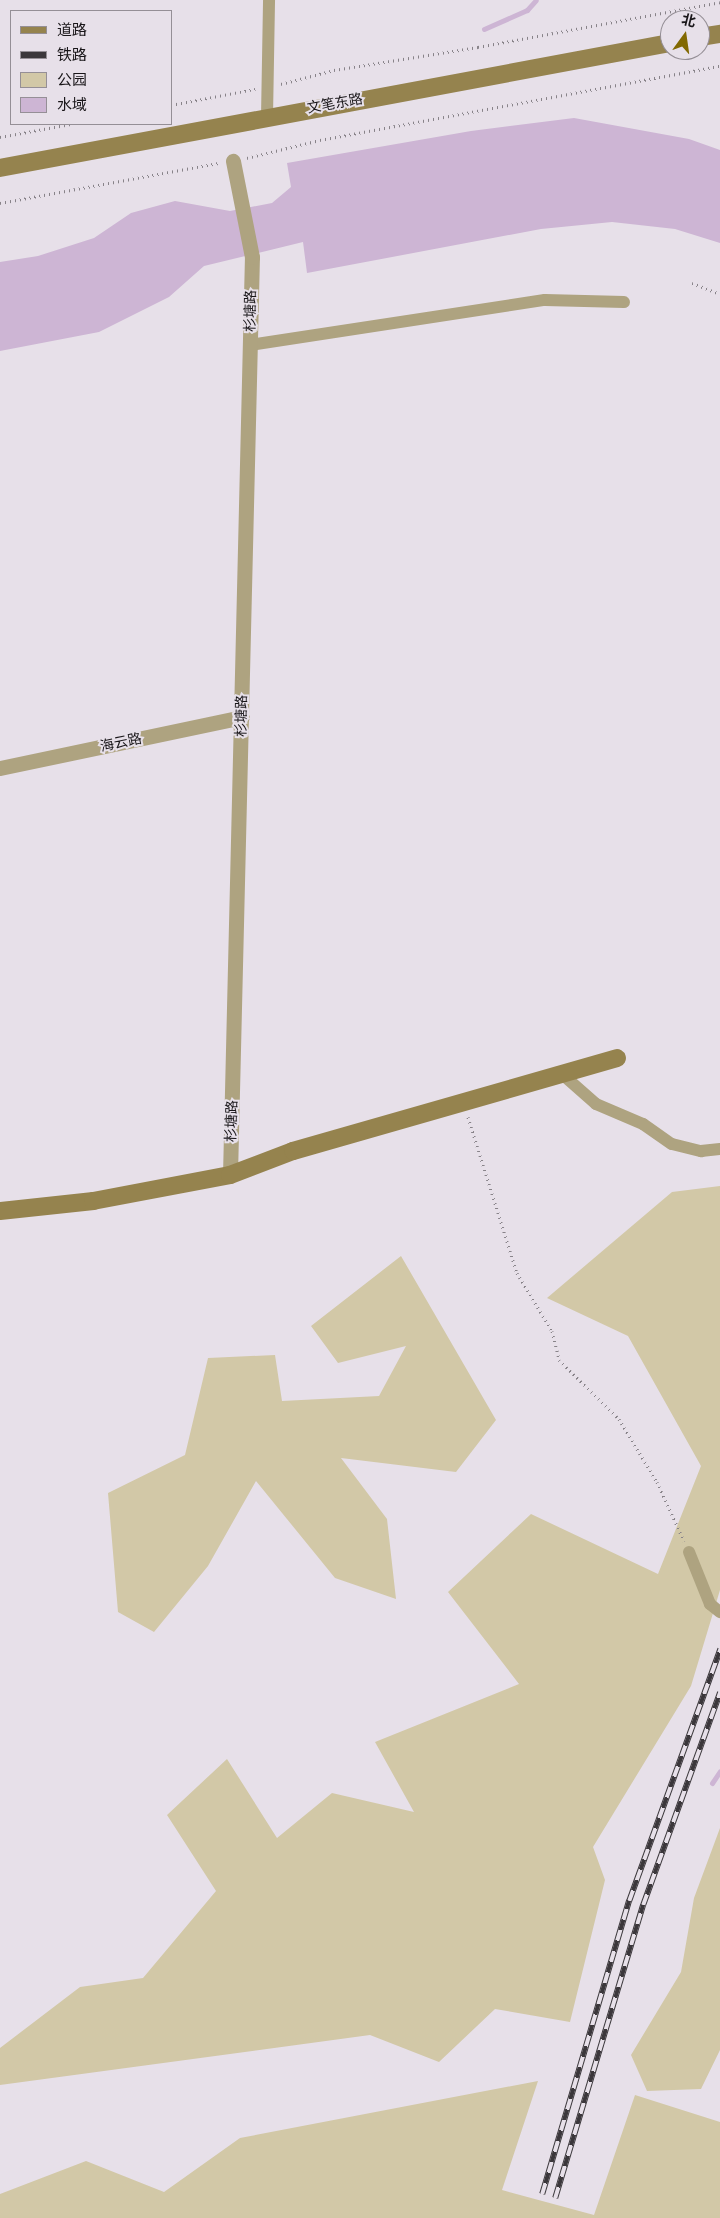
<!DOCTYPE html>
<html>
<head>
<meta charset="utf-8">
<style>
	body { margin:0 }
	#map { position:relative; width:720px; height:2218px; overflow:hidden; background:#e7e0e9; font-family:"Source Sans 3","Noto Sans SC",sans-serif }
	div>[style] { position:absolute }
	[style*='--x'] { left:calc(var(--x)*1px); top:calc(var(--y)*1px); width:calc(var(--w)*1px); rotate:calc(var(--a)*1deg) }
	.green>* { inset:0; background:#d2c8a7 }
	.water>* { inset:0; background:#cdb5d4 }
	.stream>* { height:5px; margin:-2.5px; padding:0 2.5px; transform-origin:2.5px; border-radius:2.5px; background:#cdb5d4 }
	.path>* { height:3px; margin-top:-1.5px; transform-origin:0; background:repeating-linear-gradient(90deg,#888389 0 1px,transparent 0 5px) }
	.minor>* { height:12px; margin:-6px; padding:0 6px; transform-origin:6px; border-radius:6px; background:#aea380 }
	.tertiary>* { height:15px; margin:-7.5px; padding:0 7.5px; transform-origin:7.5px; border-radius:7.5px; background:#aea380 }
	.secondary>* { height:18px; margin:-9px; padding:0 9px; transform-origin:9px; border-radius:9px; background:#95834e }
	.rail>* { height:5.5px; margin-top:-2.75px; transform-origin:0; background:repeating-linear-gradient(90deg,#e7e0e9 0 11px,#3b373b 0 22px); box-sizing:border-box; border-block:1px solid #3b373b }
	span { translate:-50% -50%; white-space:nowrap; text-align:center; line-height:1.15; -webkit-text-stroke:4px #e7e0e9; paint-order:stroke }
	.street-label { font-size:14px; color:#191619 }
	.legend { position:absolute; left:10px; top:10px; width:162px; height:115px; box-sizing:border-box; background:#e7e0e9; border:1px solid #958f96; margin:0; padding:6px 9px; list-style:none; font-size:15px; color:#191619 }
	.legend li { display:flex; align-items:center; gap:10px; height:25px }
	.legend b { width:25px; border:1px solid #958f96 }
	.north { position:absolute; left:660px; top:10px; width:50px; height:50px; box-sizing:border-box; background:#e7e0e9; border:1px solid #958f96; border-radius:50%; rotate:14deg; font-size:14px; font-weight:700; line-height:20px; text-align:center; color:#191619 }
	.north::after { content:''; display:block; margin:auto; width:18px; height:22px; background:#826901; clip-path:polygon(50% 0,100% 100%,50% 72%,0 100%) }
</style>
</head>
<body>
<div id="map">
	<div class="green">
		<div style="clip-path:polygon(720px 1186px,720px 1590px,691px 1686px,593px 1847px,605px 1880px,570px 2022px,495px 2009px,439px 2062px,370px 2035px,0 2085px,0 2048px,80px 1987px,143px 1978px,216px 1891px,167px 1815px,227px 1759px,277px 1838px,332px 1793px,414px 1812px,375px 1742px,519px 1684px,448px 1592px,531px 1514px,658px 1574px,701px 1466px,628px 1336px,547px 1298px,672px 1192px)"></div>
		<div style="clip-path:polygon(401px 1256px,496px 1420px,456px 1472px,341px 1458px,387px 1519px,396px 1599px,335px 1578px,256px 1481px,208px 1566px,154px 1632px,118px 1612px,108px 1493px,185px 1455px,208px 1358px,275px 1355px,282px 1401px,379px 1396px,406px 1346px,338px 1363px,311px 1326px)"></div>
		<div style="clip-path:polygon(720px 1828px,720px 2050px,701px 2089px,647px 2091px,631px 2055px,681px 1972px,694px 1898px)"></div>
		<div style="clip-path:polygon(538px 2081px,502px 2190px,594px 2215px,635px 2095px,720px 2122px,720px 2218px,0 2218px,0 2194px,86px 2161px,164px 2192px,240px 2138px)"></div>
	</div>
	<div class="water">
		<div style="clip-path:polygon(574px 118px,689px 139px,720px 150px,720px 243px,675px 229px,612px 222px,541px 229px,307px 273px,303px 242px,204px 266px,169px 297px,99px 332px,0 351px,0 262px,38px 256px,94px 238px,131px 213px,175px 201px,230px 211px,272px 203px,291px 187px,287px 163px,471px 131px)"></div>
	</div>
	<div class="stream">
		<div style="--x:484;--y:29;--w:47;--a:-23.8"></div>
		<div style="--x:527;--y:10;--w:13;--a:-48"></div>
		<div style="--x:712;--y:1783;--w:14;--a:-56"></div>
	</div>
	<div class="path">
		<div style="--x:281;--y:84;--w:55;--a:-14.8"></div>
		<div style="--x:334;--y:70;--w:146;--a:-9.1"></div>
		<div style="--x:478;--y:47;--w:246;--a:-10.5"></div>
		<div style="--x:171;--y:105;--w:86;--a:-10.8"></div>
		<div style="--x:0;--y:137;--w:72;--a:-10.4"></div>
		<div style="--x:247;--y:158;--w:75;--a:-13.9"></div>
		<div style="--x:320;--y:140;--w:407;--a:-10.5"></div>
		<div style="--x:0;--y:203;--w:222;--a:-10.4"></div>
		<div style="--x:692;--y:283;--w:30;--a:21"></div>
		<div style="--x:468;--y:1117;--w:164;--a:72.6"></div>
		<div style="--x:517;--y:1273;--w:68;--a:58.9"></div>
		<div style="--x:552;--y:1331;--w:30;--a:76"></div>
		<div style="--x:559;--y:1360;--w:84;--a:44.5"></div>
		<div style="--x:619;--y:1419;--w:74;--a:58.9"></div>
		<div style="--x:657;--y:1482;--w:65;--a:65.4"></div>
	</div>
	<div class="minor">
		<div style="--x:267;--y:117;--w:117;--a:-89"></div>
		<div style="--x:250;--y:345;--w:298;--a:-8.7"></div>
		<div style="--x:545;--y:300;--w:79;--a:1.5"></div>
		<div style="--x:562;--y:1074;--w:45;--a:41.4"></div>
		<div style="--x:596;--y:1104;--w:51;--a:23.1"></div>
		<div style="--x:643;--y:1124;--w:35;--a:35"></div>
		<div style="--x:672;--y:1144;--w:30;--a:14"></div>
		<div style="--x:701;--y:1151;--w:19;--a:-6"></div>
		<div style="--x:689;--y:1552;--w:56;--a:68"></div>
		<div style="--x:710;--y:1604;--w:13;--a:39"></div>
	</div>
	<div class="tertiary">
		<div style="--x:0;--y:768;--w:247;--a:-11.9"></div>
		<div style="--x:230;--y:1175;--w:918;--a:-88.63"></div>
		<div style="--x:252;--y:257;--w:98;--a:-101.2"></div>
	</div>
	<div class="secondary">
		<div style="--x:700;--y:37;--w:20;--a:-9"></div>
		<div style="--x:0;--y:168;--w:682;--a:-10.57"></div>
		<div style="--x:0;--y:1211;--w:94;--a:-6.1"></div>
		<div style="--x:93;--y:1201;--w:139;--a:-10.7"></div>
		<div style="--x:230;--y:1175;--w:67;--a:-20.9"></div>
		<div style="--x:293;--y:1151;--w:337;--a:-16"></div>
	</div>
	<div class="rail">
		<div style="--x:542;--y:2194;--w:306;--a:-73.5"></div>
		<div style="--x:629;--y:1901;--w:268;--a:-70.1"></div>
		<div style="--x:555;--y:2198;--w:306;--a:-73.3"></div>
		<div style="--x:643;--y:1905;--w:226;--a:-70.1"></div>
	</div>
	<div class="street-label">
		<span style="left:335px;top:104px;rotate:-10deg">文笔东路</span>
		<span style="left:251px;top:311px;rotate:-89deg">杉塘路</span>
		<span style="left:242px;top:716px;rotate:-89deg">杉塘路</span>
		<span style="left:121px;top:743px;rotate:-12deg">海云路</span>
		<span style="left:232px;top:1121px;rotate:-88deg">杉塘路</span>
	</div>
	<ul class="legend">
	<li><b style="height:6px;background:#95834e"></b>道路</li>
	<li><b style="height:6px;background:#3b373b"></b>铁路</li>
	<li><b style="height:14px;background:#d2c8a7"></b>公园</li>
	<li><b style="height:14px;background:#cdb5d4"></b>水域</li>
	</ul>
	<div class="north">北</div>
</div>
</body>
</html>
